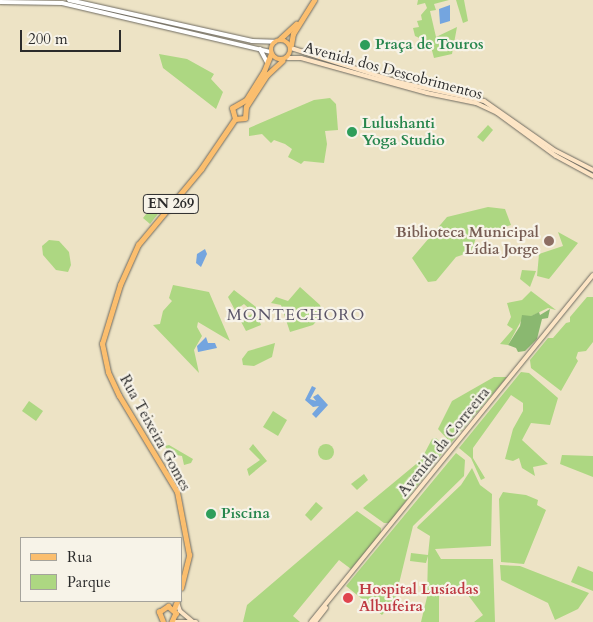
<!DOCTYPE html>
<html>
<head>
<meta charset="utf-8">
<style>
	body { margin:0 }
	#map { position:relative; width:593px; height:622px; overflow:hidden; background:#ede3c5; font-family:Cardo,serif }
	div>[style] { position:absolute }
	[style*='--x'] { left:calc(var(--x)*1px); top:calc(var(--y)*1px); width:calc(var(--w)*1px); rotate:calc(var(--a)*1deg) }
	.green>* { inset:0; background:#add782 }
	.round { border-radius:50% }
	.forest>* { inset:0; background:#8ab870 }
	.water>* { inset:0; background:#74a5df }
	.roads { filter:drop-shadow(0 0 1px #6f6b61) drop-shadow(0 0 1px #6f6b61) }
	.tertiary>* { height:4px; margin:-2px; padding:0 2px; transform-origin:2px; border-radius:2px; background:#fff }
	.secondary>* { height:4px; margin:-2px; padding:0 2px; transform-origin:2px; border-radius:2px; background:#fde5c5 }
	.primary>* { height:4.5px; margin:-2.25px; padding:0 2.25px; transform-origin:2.25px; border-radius:2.25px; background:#fbbe6e }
	.primary>.ring { margin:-2.25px; padding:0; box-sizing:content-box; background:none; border:4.5px solid #fbbe6e; border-radius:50% }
	.dots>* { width:14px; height:14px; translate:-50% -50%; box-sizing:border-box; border:2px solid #f7f3e8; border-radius:50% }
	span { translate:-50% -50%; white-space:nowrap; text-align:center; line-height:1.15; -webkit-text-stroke:4.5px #f7f3e8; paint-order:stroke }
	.shield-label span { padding:1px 4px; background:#f7f3e8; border:1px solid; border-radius:4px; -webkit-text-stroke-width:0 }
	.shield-label { font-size:14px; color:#2b2b2b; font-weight:700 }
	.leisure-label { font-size:15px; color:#27864d; font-weight:700 }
	.left { translate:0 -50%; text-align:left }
	.street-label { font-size:15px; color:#2b2b2b }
	.education-label { font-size:15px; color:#785e54; font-weight:700 }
	.right { translate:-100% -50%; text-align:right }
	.health-label { font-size:15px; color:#be3a42; font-weight:700 }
	.neighbourhood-label { font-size:16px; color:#5b5568; letter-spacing:1px }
	.legend { position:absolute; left:20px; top:537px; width:162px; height:65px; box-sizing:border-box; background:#f7f3e8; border:1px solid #a5a39c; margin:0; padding:6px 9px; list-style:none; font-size:15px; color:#2b2b2b }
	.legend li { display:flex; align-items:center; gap:10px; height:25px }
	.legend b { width:25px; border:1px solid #a5a39c }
	.scale { position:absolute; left:20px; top:30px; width:101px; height:22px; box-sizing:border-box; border:2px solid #2b2b2b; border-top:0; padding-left:6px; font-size:15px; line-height:18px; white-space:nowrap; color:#2b2b2b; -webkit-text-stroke:4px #f7f3e8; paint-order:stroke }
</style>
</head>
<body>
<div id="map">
	<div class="green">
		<div style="clip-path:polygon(418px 0,449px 0,434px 4px,436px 10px,430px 11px,436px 37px,457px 27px,452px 54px,434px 58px,430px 43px,415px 36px,413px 28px,419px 27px,417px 21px,422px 20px,421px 15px,427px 8px,425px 3px,417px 5px)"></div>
		<div style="clip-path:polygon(456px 0,464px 0,468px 21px,463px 23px)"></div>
		<div style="clip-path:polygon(159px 54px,187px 59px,214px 74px,211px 79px,223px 92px,216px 109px,163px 68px)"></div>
		<div style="clip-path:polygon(330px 98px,336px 104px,338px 130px,325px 131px,327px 144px,324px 163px,304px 161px,301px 164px,288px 157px,292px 149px,285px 144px,274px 140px,271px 143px,262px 134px,249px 136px,249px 128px,314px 100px)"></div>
		<div style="clip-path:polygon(488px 125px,493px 130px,483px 142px,477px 137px)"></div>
		<div style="clip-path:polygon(154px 204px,161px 210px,150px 224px,143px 218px)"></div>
		<div style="clip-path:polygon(488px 207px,505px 209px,511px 225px,476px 238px,471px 252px,456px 257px,436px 281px,428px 282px,412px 258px,447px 217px)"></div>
		<div style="clip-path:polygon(558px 232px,578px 243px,549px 279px,537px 276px,539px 254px,563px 246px)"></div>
		<div style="clip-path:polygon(49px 240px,59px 241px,69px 252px,71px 265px,68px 272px,56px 270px,43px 255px,42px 246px)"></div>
		<div style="clip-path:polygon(522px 270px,536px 271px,530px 287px,520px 279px)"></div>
		<div style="clip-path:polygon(173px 285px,209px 292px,230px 341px,198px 322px,197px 327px,202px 336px,194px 350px,199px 373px,153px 325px,160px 324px,163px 311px,172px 301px,169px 298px)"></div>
		<div style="clip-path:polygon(300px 287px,320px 305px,323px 314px,313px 325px,290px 332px,281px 305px,271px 303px,276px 297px,288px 301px)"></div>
		<div style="clip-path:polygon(593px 289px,593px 342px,586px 351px,578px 352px,576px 358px,578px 361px,561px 391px,531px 368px,530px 360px,548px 338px,553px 338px,566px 323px,570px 322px,570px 317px,587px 297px,593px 297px)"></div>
		<div style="clip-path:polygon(evenodd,234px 290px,260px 310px,256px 312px,261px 325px,246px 331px,228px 297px,234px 290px,244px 304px,254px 313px,244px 318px,237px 309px,244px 304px)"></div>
		<div style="clip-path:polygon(531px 291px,556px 310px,548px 308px,521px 321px,508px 345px,500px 344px,513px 329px,507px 325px,511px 317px,507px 303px,522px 300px)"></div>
		<div style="clip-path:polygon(275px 343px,272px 357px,254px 366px,243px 365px,242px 359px,248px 351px)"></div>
		<div style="clip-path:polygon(521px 372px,529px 373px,558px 398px,550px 425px,531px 423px,522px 440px,548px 464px,533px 467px,535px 476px,522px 468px,519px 458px,513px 461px,505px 459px,513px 429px,523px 411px,523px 403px,511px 395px,473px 448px,473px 458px,485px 478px,481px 480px,471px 458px,459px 448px)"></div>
		<div style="clip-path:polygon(494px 377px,507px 377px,451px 443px,438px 429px,452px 401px)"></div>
		<div style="clip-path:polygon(29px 401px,43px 411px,36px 421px,22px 411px)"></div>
		<div style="clip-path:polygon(273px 411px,287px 420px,278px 436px,263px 427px)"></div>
		<div style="clip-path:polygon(436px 438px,447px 447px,389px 523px,384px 523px,363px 508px,421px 460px,432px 439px)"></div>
		<div style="clip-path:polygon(253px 444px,267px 461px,249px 476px,247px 469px,260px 460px,249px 449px)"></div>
		<div class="round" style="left:318px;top:444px;width:16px;height:16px"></div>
		<div style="clip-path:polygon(169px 445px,193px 459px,191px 463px,184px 465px,182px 456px,170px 454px,165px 446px)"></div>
		<div style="clip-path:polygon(456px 453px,465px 460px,464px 476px,413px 526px,395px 600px,382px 615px,346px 586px)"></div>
		<div style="clip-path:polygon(562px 455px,593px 456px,593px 477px,560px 464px)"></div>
		<div style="clip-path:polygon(472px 468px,480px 485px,492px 494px,491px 546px,435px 549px,441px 559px,493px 559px,495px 622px,474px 622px,483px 615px,462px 587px,439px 589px,439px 622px,421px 622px,427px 597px,428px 556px,426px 563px,410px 561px,411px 553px,428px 555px,430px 536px,417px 528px,418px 526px,461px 485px)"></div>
		<div style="clip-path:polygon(364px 474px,368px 480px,357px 490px,351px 484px)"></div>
		<div style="clip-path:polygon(503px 492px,526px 495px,538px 500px,537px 505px,546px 510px,524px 564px,501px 562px,499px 499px)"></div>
		<div style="clip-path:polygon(316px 502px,323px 508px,311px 521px,305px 515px)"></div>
		<div style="clip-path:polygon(357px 511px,381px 528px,381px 533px,351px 569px,339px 560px,293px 616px,300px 622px,243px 622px,247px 605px)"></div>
		<div style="clip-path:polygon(500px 565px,520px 566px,589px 593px,578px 609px,555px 620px,548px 603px,501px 580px)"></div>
		<div style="clip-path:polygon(578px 566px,593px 572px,593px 591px,571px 582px)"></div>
	</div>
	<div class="forest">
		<div style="clip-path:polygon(550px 309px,548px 318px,542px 319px,537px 339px,525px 351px,518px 352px,516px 348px,508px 345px,520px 326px,522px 315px,531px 316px,539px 312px,540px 315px)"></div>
	</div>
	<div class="water">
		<div style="clip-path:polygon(450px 5px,450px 21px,440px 24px,439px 9px)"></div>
		<div style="clip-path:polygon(205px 249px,207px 254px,201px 267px,196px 263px,197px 254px)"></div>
		<div style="clip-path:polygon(206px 337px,208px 343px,215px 343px,217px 348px,198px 352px,197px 346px)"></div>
		<div style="clip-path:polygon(312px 386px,316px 388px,310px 399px,316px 401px,313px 397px,318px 394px,328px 405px,316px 418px,312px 414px,319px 406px,313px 407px,305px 400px)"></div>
	</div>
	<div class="roads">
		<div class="tertiary">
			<div style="--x:69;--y:0;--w:188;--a:12.6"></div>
			<div style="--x:252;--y:41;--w:23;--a:2"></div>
			<div style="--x:0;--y:2;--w:62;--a:0.9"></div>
			<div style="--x:62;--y:3;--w:215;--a:13.2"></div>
			<div style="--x:260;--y:49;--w:15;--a:62"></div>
		</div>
		<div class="secondary">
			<div style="--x:291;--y:48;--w:112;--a:17.6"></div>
			<div style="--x:398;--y:82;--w:88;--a:12.5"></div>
			<div style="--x:484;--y:101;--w:85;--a:35"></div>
			<div style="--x:554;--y:150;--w:44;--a:27.1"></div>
			<div style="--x:288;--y:58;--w:13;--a:0"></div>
			<div style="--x:301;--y:58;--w:131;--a:15.5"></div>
			<div style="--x:427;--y:93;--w:50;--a:11.5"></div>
			<div style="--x:476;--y:103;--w:23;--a:25"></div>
			<div style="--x:497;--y:113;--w:73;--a:36.1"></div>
			<div style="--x:556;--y:156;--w:42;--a:28.4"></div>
			<div style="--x:177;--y:602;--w:9;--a:72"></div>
			<div style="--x:180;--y:611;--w:16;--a:40"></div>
			<div style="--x:172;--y:622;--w:24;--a:0"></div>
			<div style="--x:311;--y:622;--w:447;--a:-50.9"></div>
			<div style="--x:315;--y:622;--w:18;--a:-52"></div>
		</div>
		<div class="primary">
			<div style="--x:280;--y:39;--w:22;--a:-43"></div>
			<div class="ring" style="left:271px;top:40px;width:15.5px;height:15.5px"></div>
			<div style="--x:291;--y:45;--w:11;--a:-80"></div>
			<div style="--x:293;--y:34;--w:40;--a:-58"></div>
			<div style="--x:246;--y:107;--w:38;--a:-57"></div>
			<div style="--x:267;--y:75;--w:21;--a:-43"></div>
			<div style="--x:235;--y:119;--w:11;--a:-105"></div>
			<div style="--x:232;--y:108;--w:16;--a:-30"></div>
			<div style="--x:246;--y:100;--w:34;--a:-58"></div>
			<div style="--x:264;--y:71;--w:18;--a:-68"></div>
			<div style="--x:235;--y:119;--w:10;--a:-6"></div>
			<div style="--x:245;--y:118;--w:11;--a:-85"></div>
			<div style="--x:181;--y:588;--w:34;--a:-76"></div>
			<div style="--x:189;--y:555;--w:64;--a:-100.8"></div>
			<div style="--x:177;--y:492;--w:112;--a:-121.1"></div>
			<div style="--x:119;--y:396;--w:26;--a:-115"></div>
			<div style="--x:108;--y:372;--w:29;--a:-102"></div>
			<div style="--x:102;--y:344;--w:62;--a:-73"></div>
			<div style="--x:120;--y:285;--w:44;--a:-65.8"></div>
			<div style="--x:138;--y:245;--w:99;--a:-50.3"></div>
			<div style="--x:201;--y:169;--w:60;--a:-55.8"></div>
			<div style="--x:174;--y:609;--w:9;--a:-69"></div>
			<div style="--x:163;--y:622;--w:11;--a:-112"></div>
			<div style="--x:159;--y:612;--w:11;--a:-34"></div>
			<div style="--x:168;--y:606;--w:11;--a:41"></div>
			<div style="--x:176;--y:613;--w:10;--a:114"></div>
		</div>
	</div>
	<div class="dots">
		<div style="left:365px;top:45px;background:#2e9e5b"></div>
		<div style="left:352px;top:132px;background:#2e9e5b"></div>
		<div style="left:549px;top:241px;background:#8d6e63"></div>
		<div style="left:211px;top:514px;background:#2e9e5b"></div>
		<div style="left:348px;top:598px;background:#e0444e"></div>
	</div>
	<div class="shield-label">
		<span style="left:171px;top:204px">EN 269</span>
	</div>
	<div class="leisure-label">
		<span class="left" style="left:375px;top:45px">Praça de Touros</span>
		<span class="left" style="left:362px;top:132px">Lulushanti<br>Yoga Studio</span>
		<span class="left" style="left:221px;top:514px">Piscina</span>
	</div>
	<div class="street-label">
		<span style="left:393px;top:71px;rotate:15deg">Avenida dos Descobrimentos</span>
		<span style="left:155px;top:433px;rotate:61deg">Rua Teixeira Gomes</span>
		<span style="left:444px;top:442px;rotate:-51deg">Avenida da Correeira</span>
	</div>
	<div class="education-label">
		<span class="right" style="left:539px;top:241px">Biblioteca Municipal<br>Lídia Jorge</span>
	</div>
	<div class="health-label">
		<span class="left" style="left:359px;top:598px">Hospital Lusíadas<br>Albufeira</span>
	</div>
	<div class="neighbourhood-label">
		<span style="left:296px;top:315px">MONTECHORO</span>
	</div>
	<ul class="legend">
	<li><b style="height:6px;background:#fbbe6e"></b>Rua</li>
	<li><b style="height:14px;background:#add782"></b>Parque</li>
	</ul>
	<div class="scale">200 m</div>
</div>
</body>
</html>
